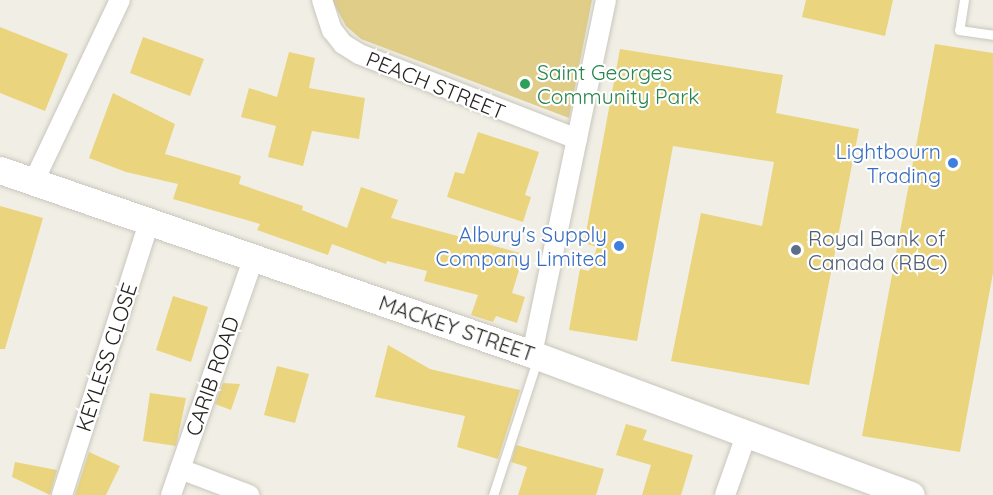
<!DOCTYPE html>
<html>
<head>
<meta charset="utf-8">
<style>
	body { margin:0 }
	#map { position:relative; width:993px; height:495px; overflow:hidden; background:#f1efe5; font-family:Quicksand,sans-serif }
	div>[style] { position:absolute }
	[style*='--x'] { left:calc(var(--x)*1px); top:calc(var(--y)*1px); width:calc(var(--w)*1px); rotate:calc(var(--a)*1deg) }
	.green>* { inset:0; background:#dfcd88 }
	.building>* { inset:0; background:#ead47d }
	.roads { filter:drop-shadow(0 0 2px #c9c6bd) drop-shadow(0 0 2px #c9c6bd) }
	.lane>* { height:9px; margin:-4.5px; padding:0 4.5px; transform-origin:4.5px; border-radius:4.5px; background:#fff }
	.street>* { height:20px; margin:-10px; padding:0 10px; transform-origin:10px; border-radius:10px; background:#fff }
	.secondary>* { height:27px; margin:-13.5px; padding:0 13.5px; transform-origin:13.5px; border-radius:13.5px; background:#fff }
	.dots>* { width:16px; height:16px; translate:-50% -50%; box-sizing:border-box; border:3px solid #fff; border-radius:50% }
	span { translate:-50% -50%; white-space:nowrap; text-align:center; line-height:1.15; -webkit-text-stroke:4.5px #fff; paint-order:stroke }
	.leisure-label { font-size:21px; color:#27864d }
	.left { translate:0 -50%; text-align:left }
	.street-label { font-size:21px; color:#242320 }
	.shop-label { font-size:21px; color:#366cbe }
	.right { translate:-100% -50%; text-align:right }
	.service-label { font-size:21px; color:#4e5e75 }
</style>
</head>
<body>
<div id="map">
	<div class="green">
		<div style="clip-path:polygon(332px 0,592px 0,569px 118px,361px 39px,346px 26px)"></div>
	</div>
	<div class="building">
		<div style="clip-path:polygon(806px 0,893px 0,885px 36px,802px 17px)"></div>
		<div style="clip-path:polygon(0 27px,68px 54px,45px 111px,0 93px)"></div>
		<div style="clip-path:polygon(143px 37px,204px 59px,190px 96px,130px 73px)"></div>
		<div style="clip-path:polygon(935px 44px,993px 53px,993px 273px,960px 452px,862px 436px)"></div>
		<div style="clip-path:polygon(620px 49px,783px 75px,776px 113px,859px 129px,809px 385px,671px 361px,701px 213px,762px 226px,774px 162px,673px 146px,637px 341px,569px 330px,580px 269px,589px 271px,597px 247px,584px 243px)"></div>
		<div style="clip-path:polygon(289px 52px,315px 58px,309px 88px,365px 98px,359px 139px,312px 131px,303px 166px,268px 157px,276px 126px,241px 117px,249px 88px,277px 97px)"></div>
		<div style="clip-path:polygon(113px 93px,175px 124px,165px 154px,241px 176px,239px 184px,303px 206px,302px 210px,347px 228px,361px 187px,398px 200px,391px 218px,524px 254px,512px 293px,525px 297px,517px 323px,496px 316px,493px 322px,471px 315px,478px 295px,424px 281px,427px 271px,387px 261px,386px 264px,332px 244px,328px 255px,257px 230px,260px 224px,173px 199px,178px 184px,126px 172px,89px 158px)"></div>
		<div style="clip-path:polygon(478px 132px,539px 152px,525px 195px,531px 197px,523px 222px,447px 197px,455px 172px,464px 174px)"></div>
		<div style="clip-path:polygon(0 206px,43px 218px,5px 349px,0 349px)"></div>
		<div style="clip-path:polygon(173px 296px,208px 307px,191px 362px,156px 350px)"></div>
		<div style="clip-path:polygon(388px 345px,430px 369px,520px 390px,498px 459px,457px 447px,465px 416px,375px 397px)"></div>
		<div style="clip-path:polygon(277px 366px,309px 374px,295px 423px,264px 415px)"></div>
		<div style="clip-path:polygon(223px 383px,240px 384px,231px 410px,215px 404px)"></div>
		<div style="clip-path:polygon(150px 393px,186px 398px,176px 446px,143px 441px)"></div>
		<div style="clip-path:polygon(626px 424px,647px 430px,643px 440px,693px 455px,681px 495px,642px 495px,651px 465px,616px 455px)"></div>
		<div style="clip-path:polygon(516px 445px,604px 469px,596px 495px,518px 495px,527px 467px,511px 462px)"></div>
		<div style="clip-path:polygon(89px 452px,120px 466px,106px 495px,75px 495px)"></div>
		<div style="clip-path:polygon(15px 462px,57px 470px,50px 495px,12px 477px)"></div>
	</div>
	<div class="roads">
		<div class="lane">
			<div style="--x:964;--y:0;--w:30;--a:99"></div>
			<div style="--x:959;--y:30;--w:34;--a:8"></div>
			<div style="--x:493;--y:495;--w:145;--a:-71.9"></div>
		</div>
		<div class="street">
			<div style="--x:322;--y:0;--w:32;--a:72"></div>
			<div style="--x:332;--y:30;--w:18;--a:52"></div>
			<div style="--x:343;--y:44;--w:19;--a:32"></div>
			<div style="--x:359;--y:54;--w:234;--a:21.3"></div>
			<div style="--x:33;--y:183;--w:203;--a:-64.6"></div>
			<div style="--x:532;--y:354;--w:362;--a:-78.2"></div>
			<div style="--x:180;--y:469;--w:74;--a:20.6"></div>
			<div style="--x:62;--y:495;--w:290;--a:-72.3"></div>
			<div style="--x:171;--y:495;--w:252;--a:-70.8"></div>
			<div style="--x:725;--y:495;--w:66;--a:-70.5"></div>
		</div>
		<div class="secondary">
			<div style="--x:0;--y:170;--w:563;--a:19.08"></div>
			<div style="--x:532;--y:354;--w:404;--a:20.4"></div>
		</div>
	</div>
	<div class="dots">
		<div style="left:525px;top:84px;background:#2e9e5b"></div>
		<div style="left:953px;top:163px;background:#3f7fe0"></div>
		<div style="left:619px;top:246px;background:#3f7fe0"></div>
		<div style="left:796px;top:250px;background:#5c6f8a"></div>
	</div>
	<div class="leisure-label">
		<span class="left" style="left:537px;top:84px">Saint Georges<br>Community Park</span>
	</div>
	<div class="street-label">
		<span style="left:436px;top:85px;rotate:22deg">PEACH STREET</span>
		<span style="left:457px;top:328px;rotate:19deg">MACKEY STREET</span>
		<span style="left:106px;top:357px;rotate:-72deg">KEYLESS CLOSE</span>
		<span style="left:212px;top:376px;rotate:-71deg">CARIB ROAD</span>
	</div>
	<div class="shop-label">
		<span class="right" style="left:941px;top:163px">Lightbourn<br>Trading</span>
		<span class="right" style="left:607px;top:246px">Albury's Supply<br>Company Limited</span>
	</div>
	<div class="service-label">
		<span class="left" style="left:808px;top:250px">Royal Bank of<br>Canada (RBC)</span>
	</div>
</div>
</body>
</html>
